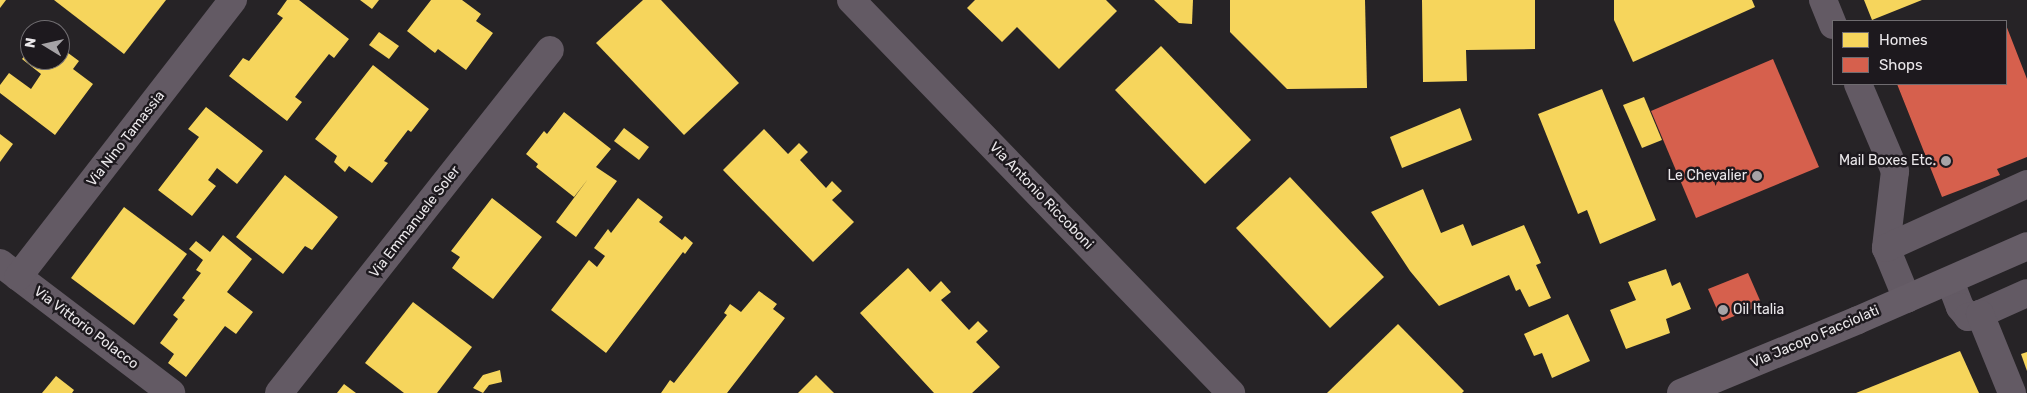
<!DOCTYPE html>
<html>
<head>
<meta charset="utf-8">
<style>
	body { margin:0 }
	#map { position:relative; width:2027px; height:393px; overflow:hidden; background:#262326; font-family:Rubik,sans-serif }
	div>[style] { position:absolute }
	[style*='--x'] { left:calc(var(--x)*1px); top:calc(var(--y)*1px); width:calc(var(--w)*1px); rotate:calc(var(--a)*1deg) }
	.homes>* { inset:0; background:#f6d55c }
	.shops>* { inset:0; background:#d6604d }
	.street>* { height:28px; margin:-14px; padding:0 14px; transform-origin:14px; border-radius:14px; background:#635a64 }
	.secondary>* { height:28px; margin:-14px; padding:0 14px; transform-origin:14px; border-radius:14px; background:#665d67 }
	.dots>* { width:14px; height:14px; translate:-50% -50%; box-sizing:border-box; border:2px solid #1d191e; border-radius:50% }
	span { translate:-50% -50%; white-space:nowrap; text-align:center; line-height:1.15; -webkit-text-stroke:5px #1d191e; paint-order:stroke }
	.street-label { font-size:14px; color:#ebe8eb }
	.poi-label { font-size:14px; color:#ebe8eb }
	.right { translate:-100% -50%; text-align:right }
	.left { translate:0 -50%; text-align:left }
	.legend { position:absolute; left:1832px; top:20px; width:175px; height:65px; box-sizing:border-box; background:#1d191e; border:1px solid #6f6c70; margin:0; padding:6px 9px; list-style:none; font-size:15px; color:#ebe8eb }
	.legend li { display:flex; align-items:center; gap:10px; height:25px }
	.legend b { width:25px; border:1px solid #6f6c70 }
	.north { position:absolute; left:20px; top:20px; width:50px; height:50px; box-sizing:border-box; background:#1d191e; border:1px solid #6f6c70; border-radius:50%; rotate:279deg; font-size:14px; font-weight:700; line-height:20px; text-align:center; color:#ebe8eb }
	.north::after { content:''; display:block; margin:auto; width:18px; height:22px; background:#a6a3a6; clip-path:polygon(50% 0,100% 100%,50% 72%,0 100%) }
</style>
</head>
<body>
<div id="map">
	<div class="homes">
		<div style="clip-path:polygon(0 0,6px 0,0 8px)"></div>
		<div style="clip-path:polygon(54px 0,166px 0,124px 54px)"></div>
		<div style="clip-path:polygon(287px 0,299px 0,349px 39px,334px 58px,329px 54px,295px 97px,302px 102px,287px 121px,229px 76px,243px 58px,249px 61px,283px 18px,277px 14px)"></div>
		<div style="clip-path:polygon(360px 0,379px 0,372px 9px)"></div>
		<div style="clip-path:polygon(431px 0,462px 0,481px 14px,476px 21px,493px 33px,466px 70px,438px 49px,435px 53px,407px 31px)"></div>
		<div style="clip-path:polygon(643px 0,661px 0,739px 83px,684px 135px,596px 43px)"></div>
		<div style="clip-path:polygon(975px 0,1106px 0,1117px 11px,1059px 69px,1017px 27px,1002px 42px,967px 8px)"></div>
		<div style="clip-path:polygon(1154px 0,1193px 0,1192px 24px,1179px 23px)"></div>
		<div style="clip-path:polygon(1230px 0,1365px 0,1367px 88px,1287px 89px,1230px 32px)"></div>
		<div style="clip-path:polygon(1422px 0,1535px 0,1535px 49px,1466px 50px,1467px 81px,1423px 82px)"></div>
		<div style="clip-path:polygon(1614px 0,1752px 0,1755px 7px,1633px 62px,1614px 20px)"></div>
		<div style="clip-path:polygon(1864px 0,1922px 0,1872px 20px)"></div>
		<div style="clip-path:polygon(379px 32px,399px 46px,389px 59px,369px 45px)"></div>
		<div style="clip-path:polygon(1161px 46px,1251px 140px,1205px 184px,1115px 90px)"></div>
		<div style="clip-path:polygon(60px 47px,79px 61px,73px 69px,93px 84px,55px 135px,0 93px,0 85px,9px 73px,31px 89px,41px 74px,22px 59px,30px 49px,30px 60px,60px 60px)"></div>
		<div style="clip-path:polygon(373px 65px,429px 109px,411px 132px,408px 130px,384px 161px,388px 163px,372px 183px,349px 166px,345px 172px,334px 162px,337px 156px,315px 139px)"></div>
		<div style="clip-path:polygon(1602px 89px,1656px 220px,1600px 244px,1587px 210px,1578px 214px,1538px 114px)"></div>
		<div style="clip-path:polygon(1644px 97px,1662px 140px,1642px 148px,1623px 105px)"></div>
		<div style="clip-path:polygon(206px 107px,263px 151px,237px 184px,217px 168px,208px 180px,216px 186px,192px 216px,158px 190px,199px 137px,188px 129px)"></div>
		<div style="clip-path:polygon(1460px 108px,1472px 140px,1402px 168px,1390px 137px)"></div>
		<div style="clip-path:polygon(564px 112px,611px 149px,596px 167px,617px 181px,576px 237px,556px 222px,588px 179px,574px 197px,536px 167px,538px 164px,526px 154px,544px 131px,547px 134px)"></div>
		<div style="clip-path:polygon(624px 128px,649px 147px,639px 160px,614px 141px)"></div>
		<div style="clip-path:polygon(764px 129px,788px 154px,799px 143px,808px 152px,800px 160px,826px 188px,832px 181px,842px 191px,832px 200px,854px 222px,813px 262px,723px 170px)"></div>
		<div style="clip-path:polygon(0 134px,13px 144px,0 162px)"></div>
		<div style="clip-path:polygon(285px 175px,338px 217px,312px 250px,305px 246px,283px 274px,236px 237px)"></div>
		<div style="clip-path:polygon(1290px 177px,1384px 277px,1330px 328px,1236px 228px)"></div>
		<div style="clip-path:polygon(1423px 189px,1441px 233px,1463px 224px,1472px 246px,1524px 225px,1541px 263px,1536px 265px,1551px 298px,1529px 307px,1520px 289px,1516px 291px,1509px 275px,1439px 306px,1410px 271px,1371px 212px)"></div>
		<div style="clip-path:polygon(492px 198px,542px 237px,493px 299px,452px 268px,460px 257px,451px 251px)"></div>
		<div style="clip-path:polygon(638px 198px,663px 217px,659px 222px,682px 240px,685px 236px,693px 243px,685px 254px,683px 252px,606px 353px,551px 310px,589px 260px,597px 267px,605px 256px,594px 248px,608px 229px,611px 233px)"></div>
		<div style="clip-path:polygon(124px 207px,187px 254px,134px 325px,71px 278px)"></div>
		<div style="clip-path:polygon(223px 235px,252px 259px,227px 292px,253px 312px,236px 334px,225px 326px,186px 377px,168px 363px,174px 354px,160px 343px,178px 319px,173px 315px,185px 300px,182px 298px,201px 273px,196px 270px,203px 260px,189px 249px,196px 241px,210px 252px)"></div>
		<div style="clip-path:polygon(908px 268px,930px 292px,941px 281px,951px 292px,941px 300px,969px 330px,978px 321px,988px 331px,976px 342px,1000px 367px,972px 393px,934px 393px,860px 313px)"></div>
		<div style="clip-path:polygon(1666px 269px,1672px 286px,1680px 282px,1691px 309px,1666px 319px,1670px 333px,1626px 349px,1610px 310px,1636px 300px,1628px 282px)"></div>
		<div style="clip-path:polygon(759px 291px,777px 304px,773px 309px,785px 318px,727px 393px,661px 393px,670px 380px,674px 383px,727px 315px,724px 313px,730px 304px,741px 312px)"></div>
		<div style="clip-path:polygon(413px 302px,472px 347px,437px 393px,404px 393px,365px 363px)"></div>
		<div style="clip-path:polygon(1568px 314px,1590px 361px,1552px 378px,1542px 353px,1534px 356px,1524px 334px)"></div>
		<div style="clip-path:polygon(1398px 324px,1464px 391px,1462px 393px,1327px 393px)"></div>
		<div style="clip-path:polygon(1960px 351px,1979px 393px,1856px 393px)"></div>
		<div style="clip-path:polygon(2027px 352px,2027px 371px,2021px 354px)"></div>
		<div style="clip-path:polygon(500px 370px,502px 382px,489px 385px,483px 393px,473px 388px,483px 375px)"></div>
		<div style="clip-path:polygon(816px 375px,834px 393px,798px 393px)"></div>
		<div style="clip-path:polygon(56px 376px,74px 390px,72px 393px,42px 393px)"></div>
		<div style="clip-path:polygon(344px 384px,356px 393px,337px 393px)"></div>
	</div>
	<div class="shops">
		<div style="clip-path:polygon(2006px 25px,2027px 79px,2027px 157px,1997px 169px,2000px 175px,1942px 197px,1897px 84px,2006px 84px)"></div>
		<div style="clip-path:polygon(1773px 59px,1819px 167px,1696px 218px,1651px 111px)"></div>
		<div style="clip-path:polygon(1748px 273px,1762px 305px,1722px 321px,1708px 289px)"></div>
	</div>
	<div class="street">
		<div style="--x:851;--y:0;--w:547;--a:45.96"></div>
		<div style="--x:1823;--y:0;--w:27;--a:68"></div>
		<div style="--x:1858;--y:84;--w:95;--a:67"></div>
		<div style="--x:1895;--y:171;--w:78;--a:96.7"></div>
		<div style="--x:1886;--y:248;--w:55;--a:67.6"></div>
		<div style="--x:1886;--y:248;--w:155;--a:-24.4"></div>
		<div style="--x:0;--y:263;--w:215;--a:37.2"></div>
		<div style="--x:18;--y:277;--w:351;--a:-52.2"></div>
		<div style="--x:1950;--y:281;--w:28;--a:69"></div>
		<div style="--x:1960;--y:307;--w:13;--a:51"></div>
		<div style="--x:1968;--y:317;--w:12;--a:-14"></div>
		<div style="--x:1980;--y:314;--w:51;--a:-24.1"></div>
		<div style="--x:1980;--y:314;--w:85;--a:67.9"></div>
		<div style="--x:279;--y:393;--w:437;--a:-51.7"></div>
	</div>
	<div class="secondary">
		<div style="--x:1681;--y:393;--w:191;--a:-22.4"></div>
		<div style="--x:1858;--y:320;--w:184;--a:-23.6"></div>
	</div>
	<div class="dots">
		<div style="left:1946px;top:161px;background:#a6a3a6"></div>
		<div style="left:1757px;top:176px;background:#a6a3a6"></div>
		<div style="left:1723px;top:310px;background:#a6a3a6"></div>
	</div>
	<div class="street-label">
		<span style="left:126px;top:139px;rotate:-52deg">Via Nino Tamassia</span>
		<span style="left:1041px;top:196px;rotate:46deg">Via Antonio Riccoboni</span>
		<span style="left:415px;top:222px;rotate:-52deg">Via Emmanuele Soler</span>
		<span style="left:86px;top:328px;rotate:37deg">Via Vittorio Polacco</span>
		<span style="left:1815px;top:337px;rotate:-23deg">Via Jacopo Facciolati</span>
	</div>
	<div class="poi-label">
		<span class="right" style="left:1936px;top:161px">Mail Boxes Etc.</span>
		<span class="right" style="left:1747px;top:176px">Le Chevalier</span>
		<span class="left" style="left:1733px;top:310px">Oil Italia</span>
	</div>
	<ul class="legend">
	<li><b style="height:14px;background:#f6d55c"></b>Homes</li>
	<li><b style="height:14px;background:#d6604d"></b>Shops</li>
	</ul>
	<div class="north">N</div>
</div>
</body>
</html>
